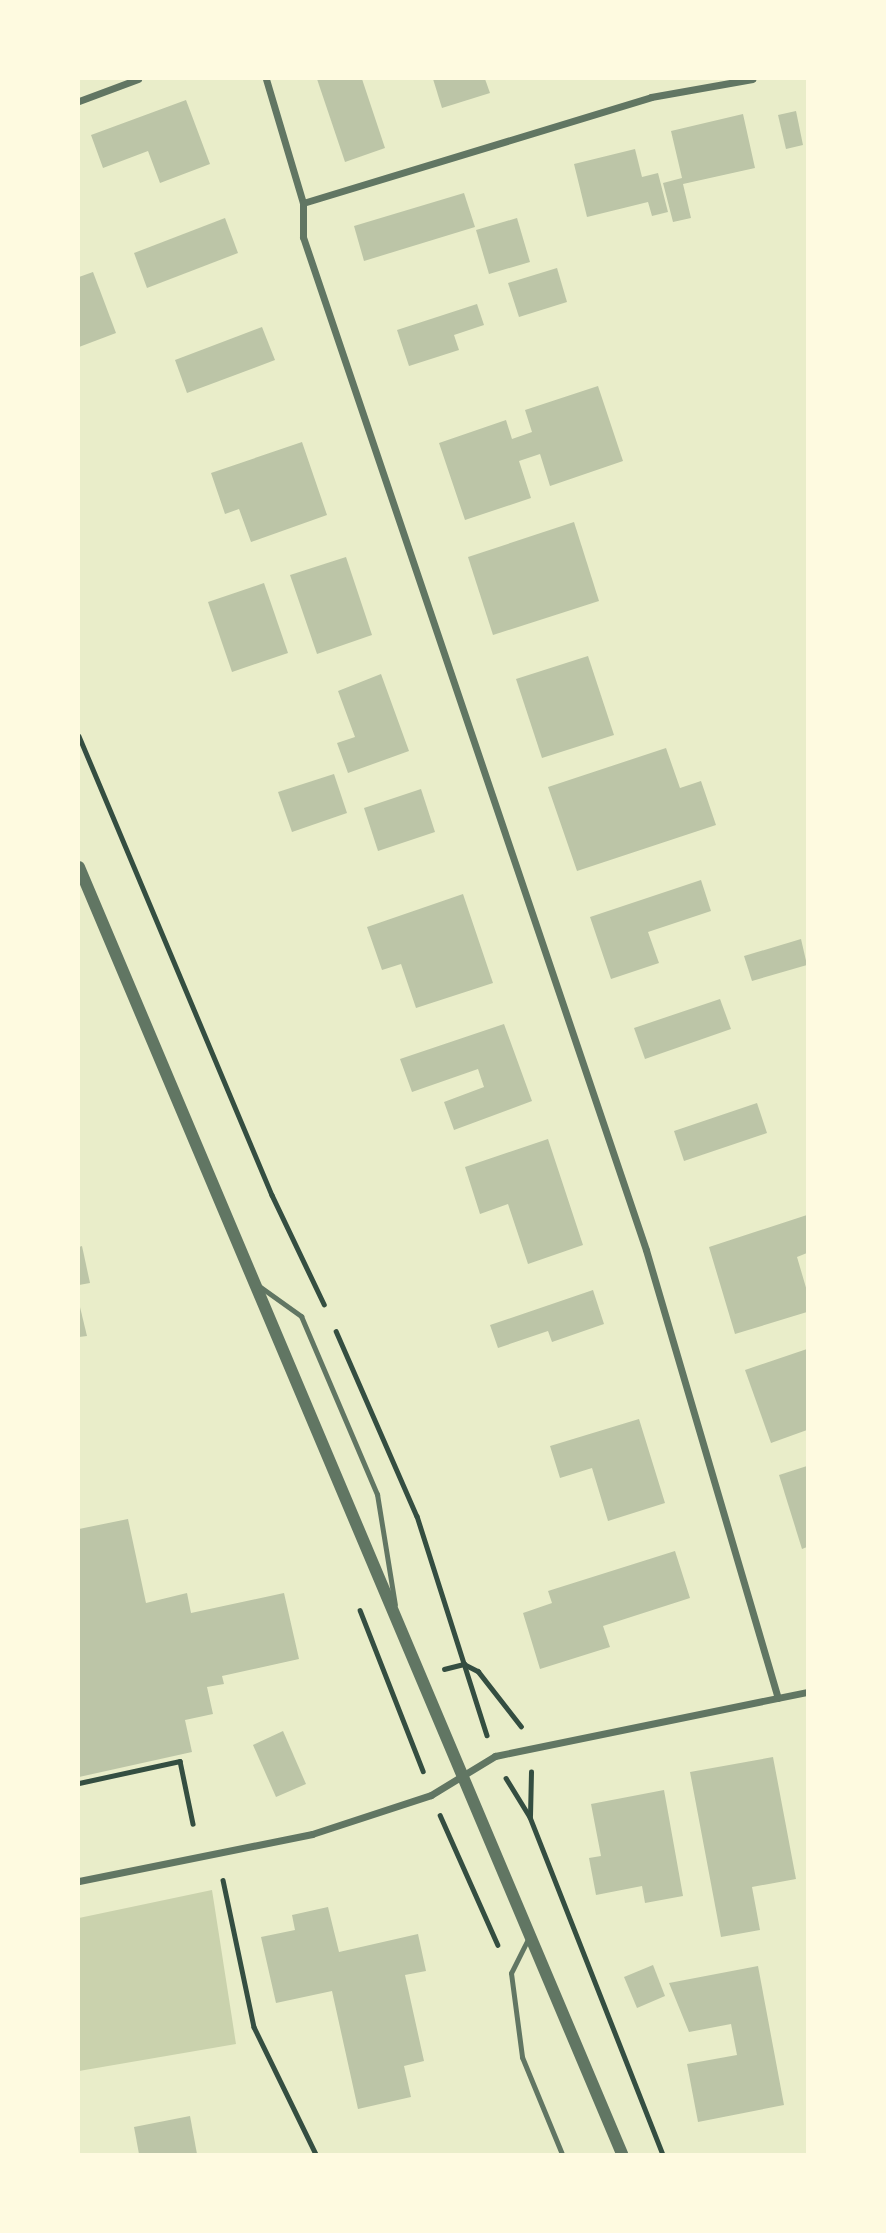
<!DOCTYPE html>
<html>
<head>
<meta charset="utf-8">
<style>
	body { margin:0 }
	#map { position:relative; width:886px; height:2233px; overflow:hidden; background:#e9edc9; font-family:Raleway,sans-serif }
	div>[style] { position:absolute }
	[style*='--x'] { left:calc(var(--x)*1px); top:calc(var(--y)*1px); width:calc(var(--w)*1px); rotate:calc(var(--a)*1deg) }
	.green>* { inset:0; background:#cad2ad }
	.building>* { inset:0; background:#bcc5a7 }
	.path>* { height:4.5px; margin:-2.25px; padding:0 2.25px; transform-origin:2.25px; border-radius:2.25px; background:#344e41 }
	.service>* { height:5px; margin:-2.5px; padding:0 2.5px; transform-origin:2.5px; border-radius:2.5px; background:#617663 }
	.minor>* { height:7px; margin:-3.5px; padding:0 3.5px; transform-origin:3.5px; border-radius:3.5px; background:#617663 }
	.tertiary>* { height:12px; margin:-6px; padding:0 6px; transform-origin:6px; border-radius:6px; background:#617663 }
	span { translate:-50% -50%; white-space:nowrap; text-align:center; line-height:1.15; -webkit-text-stroke:5px #fefae0; paint-order:stroke }
	.frame { position:absolute; inset:0; border:80px solid #fefae0; pointer-events:none }
</style>
</head>
<body>
<div id="map">
	<div class="green">
		<div style="clip-path:polygon(212px 1890px,236px 2044px,79px 2071px,79px 1918px)"></div>
	</div>
	<div class="building">
		<div style="clip-path:polygon(317px 79px,362px 79px,385px 148px,345px 162px)"></div>
		<div style="clip-path:polygon(433px 79px,485px 79px,490px 93px,442px 108px)"></div>
		<div style="clip-path:polygon(186px 100px,210px 164px,160px 183px,148px 151px,103px 168px,91px 135px)"></div>
		<div style="clip-path:polygon(796px 111px,803px 145px,786px 149px,778px 115px)"></div>
		<div style="clip-path:polygon(743px 114px,755px 168px,683px 184px,691px 218px,673px 222px,663px 183px,682px 178px,671px 131px)"></div>
		<div style="clip-path:polygon(635px 149px,642px 177px,658px 173px,668px 212px,652px 216px,648px 202px,587px 217px,574px 164px)"></div>
		<div style="clip-path:polygon(464px 193px,475px 227px,364px 261px,354px 226px)"></div>
		<div style="clip-path:polygon(225px 218px,238px 253px,147px 288px,134px 253px)"></div>
		<div style="clip-path:polygon(517px 218px,530px 262px,489px 274px,476px 230px)"></div>
		<div style="clip-path:polygon(557px 268px,567px 302px,519px 317px,508px 283px)"></div>
		<div style="clip-path:polygon(93px 272px,116px 333px,79px 347px,79px 277px)"></div>
		<div style="clip-path:polygon(477px 304px,484px 325px,454px 335px,459px 350px,409px 366px,397px 330px)"></div>
		<div style="clip-path:polygon(262px 327px,275px 360px,187px 393px,175px 360px)"></div>
		<div style="clip-path:polygon(598px 386px,623px 461px,550px 486px,540px 454px,519px 461px,531px 498px,465px 520px,439px 443px,506px 420px,512px 439px,532px 432px,525px 410px)"></div>
		<div style="clip-path:polygon(302px 442px,327px 515px,251px 542px,239px 509px,225px 514px,211px 473px)"></div>
		<div style="clip-path:polygon(574px 522px,599px 601px,493px 635px,468px 557px)"></div>
		<div style="clip-path:polygon(346px 557px,372px 635px,317px 654px,290px 575px)"></div>
		<div style="clip-path:polygon(264px 583px,288px 653px,232px 672px,208px 602px)"></div>
		<div style="clip-path:polygon(588px 656px,614px 735px,542px 758px,516px 679px)"></div>
		<div style="clip-path:polygon(381px 674px,409px 751px,348px 773px,337px 743px,355px 737px,338px 691px)"></div>
		<div style="clip-path:polygon(666px 748px,680px 788px,701px 781px,716px 825px,577px 871px,548px 787px)"></div>
		<div style="clip-path:polygon(334px 774px,347px 813px,292px 832px,278px 792px)"></div>
		<div style="clip-path:polygon(421px 789px,435px 832px,378px 851px,364px 808px)"></div>
		<div style="clip-path:polygon(701px 880px,711px 911px,648px 932px,659px 963px,611px 979px,590px 917px)"></div>
		<div style="clip-path:polygon(463px 894px,493px 983px,416px 1008px,401px 964px,382px 970px,367px 927px)"></div>
		<div style="clip-path:polygon(801px 939px,807px 965px,752px 981px,744px 956px)"></div>
		<div style="clip-path:polygon(720px 999px,731px 1029px,645px 1059px,634px 1028px)"></div>
		<div style="clip-path:polygon(504px 1024px,532px 1101px,454px 1130px,444px 1102px,484px 1087px,478px 1069px,412px 1092px,400px 1059px)"></div>
		<div style="clip-path:polygon(757px 1103px,767px 1133px,684px 1161px,674px 1131px)"></div>
		<div style="clip-path:polygon(548px 1139px,583px 1245px,528px 1264px,508px 1204px,480px 1214px,465px 1167px)"></div>
		<div style="clip-path:polygon(807px 1215px,807px 1253px,797px 1257px,807px 1291px,807px 1312px,735px 1334px,709px 1247px)"></div>
		<div style="clip-path:polygon(82px 1246px,90px 1283px,79px 1285px,79px 1247px)"></div>
		<div style="clip-path:polygon(593px 1290px,604px 1324px,552px 1342px,548px 1331px,498px 1348px,490px 1325px)"></div>
		<div style="clip-path:polygon(79px 1303px,87px 1336px,79px 1337px)"></div>
		<div style="clip-path:polygon(807px 1349px,807px 1430px,771px 1443px,745px 1370px)"></div>
		<div style="clip-path:polygon(639px 1419px,665px 1503px,608px 1521px,592px 1468px,560px 1478px,550px 1446px)"></div>
		<div style="clip-path:polygon(807px 1466px,807px 1547px,802px 1549px,779px 1475px)"></div>
		<div style="clip-path:polygon(128px 1519px,146px 1603px,187px 1593px,191px 1613px,284px 1593px,299px 1659px,222px 1676px,224px 1684px,207px 1687px,213px 1714px,185px 1720px,192px 1752px,79px 1777px,79px 1529px)"></div>
		<div style="clip-path:polygon(675px 1551px,690px 1598px,603px 1626px,610px 1647px,540px 1669px,523px 1613px,552px 1603px,548px 1591px)"></div>
		<div style="clip-path:polygon(283px 1731px,306px 1784px,276px 1797px,253px 1745px)"></div>
		<div style="clip-path:polygon(773px 1757px,796px 1879px,752px 1887px,760px 1930px,721px 1937px,690px 1772px)"></div>
		<div style="clip-path:polygon(664px 1790px,683px 1896px,645px 1903px,642px 1886px,596px 1895px,589px 1858px,601px 1856px,591px 1804px)"></div>
		<div style="clip-path:polygon(328px 1907px,339px 1952px,418px 1934px,426px 1971px,405px 1975px,424px 2061px,404px 2066px,411px 2097px,358px 2109px,332px 1991px,276px 2003px,261px 1937px,295px 1930px,292px 1915px)"></div>
		<div style="clip-path:polygon(653px 1965px,665px 1996px,637px 2008px,624px 1977px)"></div>
		<div style="clip-path:polygon(758px 1966px,784px 2105px,698px 2122px,687px 2064px,737px 2055px,731px 2024px,689px 2032px,669px 1983px)"></div>
		<div style="clip-path:polygon(190px 2116px,197px 2154px,139px 2154px,134px 2127px)"></div>
	</div>
	<div class="path">
		<div style="--x:79;--y:736;--w:498;--a:67.2"></div>
		<div style="--x:272;--y:1195;--w:121;--a:64.5"></div>
		<div style="--x:336;--y:1331;--w:202;--a:66.4"></div>
		<div style="--x:417;--y:1516;--w:230;--a:72.3"></div>
		<div style="--x:360;--y:1610;--w:173;--a:68.6"></div>
		<div style="--x:444;--y:1669;--w:21;--a:-14"></div>
		<div style="--x:464;--y:1664;--w:16;--a:27"></div>
		<div style="--x:478;--y:1671;--w:70;--a:52"></div>
		<div style="--x:506;--y:1778;--w:46;--a:58.4"></div>
		<div style="--x:530;--y:1817;--w:362;--a:68.5"></div>
		<div style="--x:79;--y:1783;--w:103;--a:-12.3"></div>
		<div style="--x:180;--y:1761;--w:64;--a:78.3"></div>
		<div style="--x:440;--y:1815;--w:142;--a:66"></div>
		<div style="--x:530;--y:1816;--w:44;--a:-88.7"></div>
		<div style="--x:223;--y:1880;--w:150;--a:78.1"></div>
		<div style="--x:254;--y:2027;--w:141;--a:64"></div>
	</div>
	<div class="service">
		<div style="--x:259;--y:1286;--w:52;--a:35.5"></div>
		<div style="--x:301;--y:1316;--w:194;--a:66.9"></div>
		<div style="--x:377;--y:1494;--w:112;--a:80.8"></div>
		<div style="--x:529;--y:1937;--w:40;--a:116.6"></div>
		<div style="--x:511;--y:1973;--w:85;--a:82.5"></div>
		<div style="--x:522;--y:2057;--w:105;--a:67.6"></div>
	</div>
	<div class="minor">
		<div style="--x:266;--y:79;--w:129;--a:73.4"></div>
		<div style="--x:303;--y:203;--w:34;--a:90"></div>
		<div style="--x:303;--y:237;--w:1069;--a:71.29"></div>
		<div style="--x:646;--y:1250;--w:467;--a:73.6"></div>
		<div style="--x:79;--y:101;--w:63;--a:-20.4"></div>
		<div style="--x:303;--y:203;--w:364;--a:-16.9"></div>
		<div style="--x:651;--y:97;--w:103;--a:-10.1"></div>
		<div style="--x:79;--y:1881;--w:238;--a:-11.4"></div>
		<div style="--x:312;--y:1834;--w:125;--a:-18.1"></div>
		<div style="--x:431;--y:1795;--w:75;--a:-31.4"></div>
		<div style="--x:495;--y:1756;--w:318;--a:-11.6"></div>
	</div>
	<div class="tertiary">
		<div style="--x:79;--y:867;--w:1397;--a:67.12"></div>
	</div>
	<div class="frame"></div>
</div>
</body>
</html>
